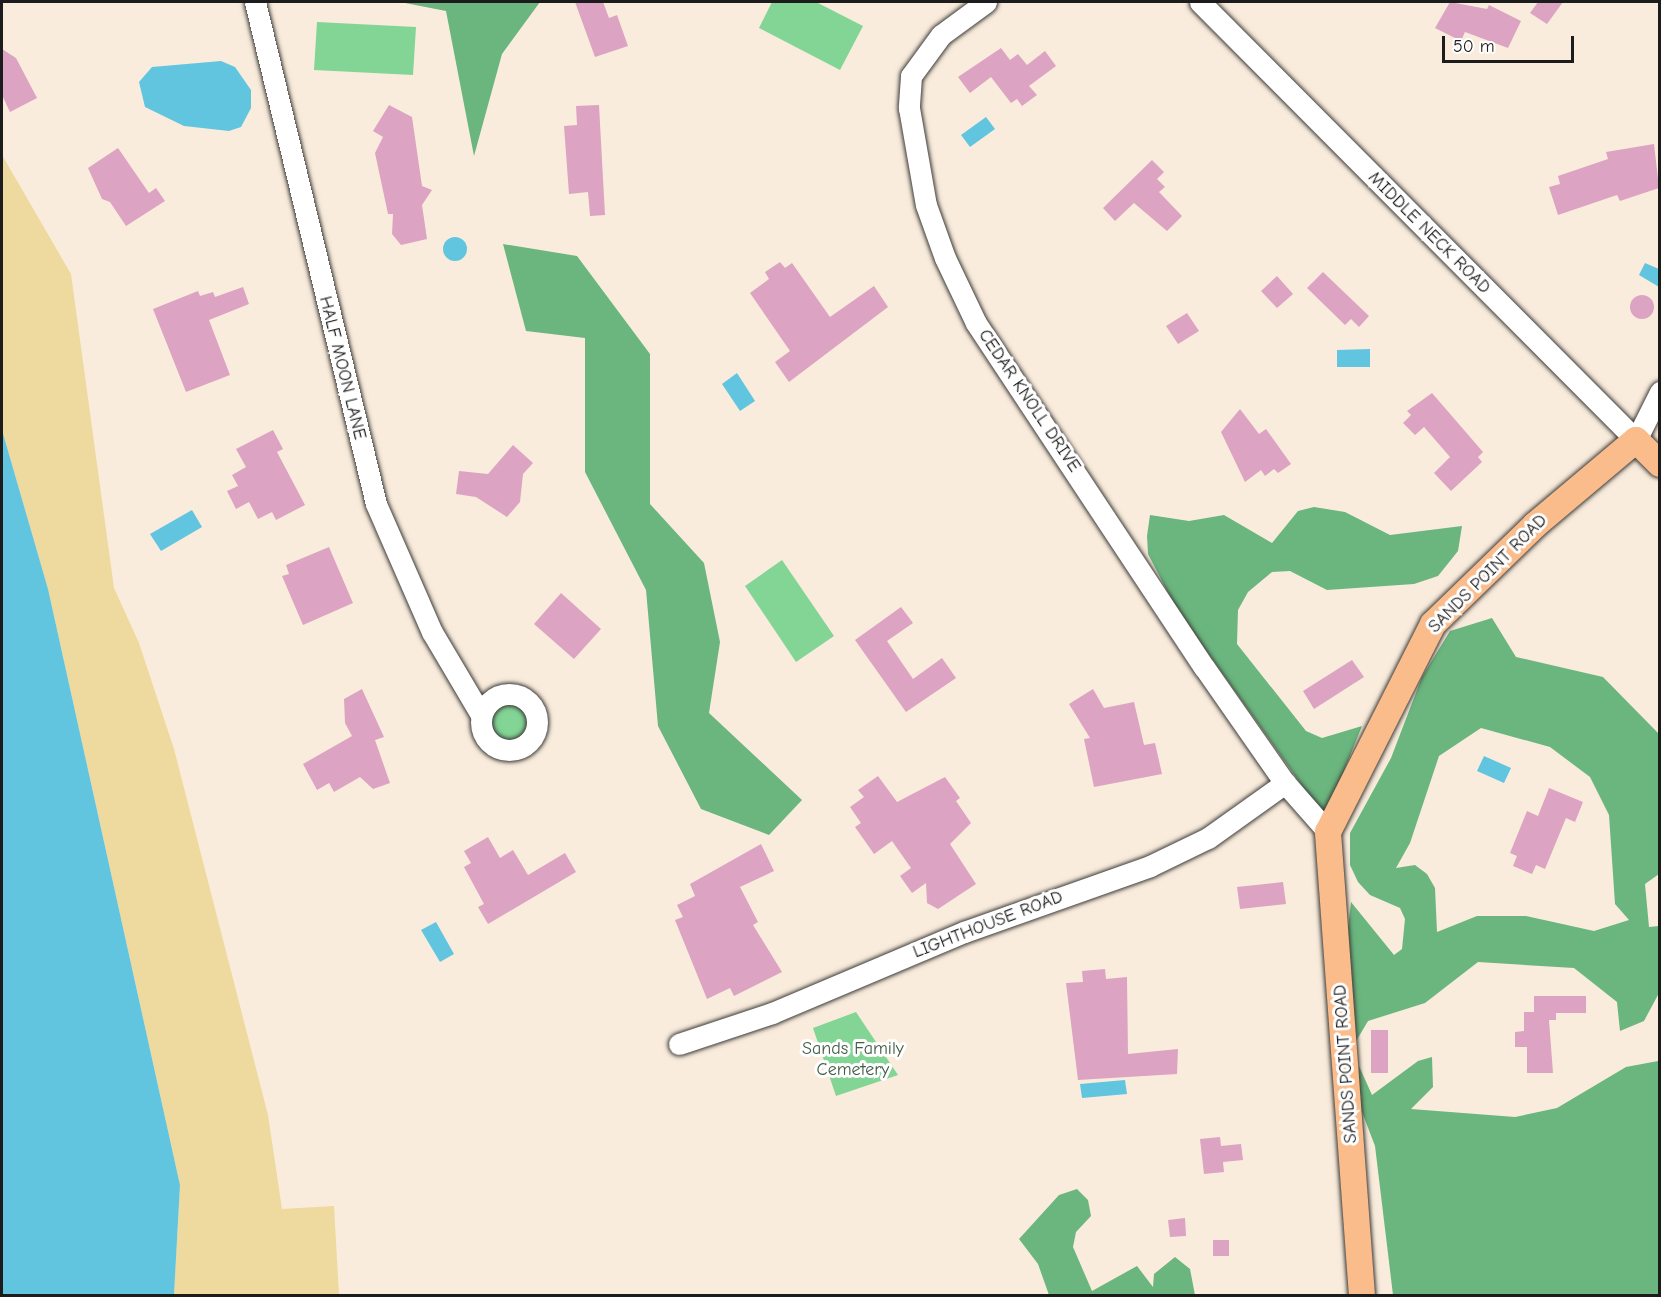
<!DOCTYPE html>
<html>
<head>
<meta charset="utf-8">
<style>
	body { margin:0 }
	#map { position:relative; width:1661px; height:1297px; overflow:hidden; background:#f9ecdc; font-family:"Comic Neue",sans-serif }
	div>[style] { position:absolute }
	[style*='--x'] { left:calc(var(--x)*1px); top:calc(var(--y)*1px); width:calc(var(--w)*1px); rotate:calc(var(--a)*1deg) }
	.green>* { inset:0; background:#83d595 }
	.round { border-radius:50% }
	.forest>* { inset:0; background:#6ab67e }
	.sand>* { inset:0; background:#eeda9e }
	.water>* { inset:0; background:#61c5df }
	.building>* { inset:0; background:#dca3c3 }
	.roads { filter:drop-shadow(0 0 2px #3d3b39) drop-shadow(0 0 2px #3d3b39) }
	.minor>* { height:21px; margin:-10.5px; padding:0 10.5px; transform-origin:10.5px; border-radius:10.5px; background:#fff }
	.minor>.ring { margin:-10.5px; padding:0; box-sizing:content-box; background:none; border:21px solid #fff; border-radius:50% }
	.major>* { height:26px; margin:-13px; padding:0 13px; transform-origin:13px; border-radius:13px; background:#f9bc8a }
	span { translate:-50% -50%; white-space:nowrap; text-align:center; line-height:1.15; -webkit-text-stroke:6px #fff; paint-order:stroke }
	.street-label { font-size:18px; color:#1c1c1c }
	.park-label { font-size:18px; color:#405d46 }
	.frame { position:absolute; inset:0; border:3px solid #1c1c1c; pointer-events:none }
	.scale { position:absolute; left:1442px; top:36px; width:132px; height:27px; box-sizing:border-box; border:3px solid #1c1c1c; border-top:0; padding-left:8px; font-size:18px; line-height:21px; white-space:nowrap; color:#1c1c1c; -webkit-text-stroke:4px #fff; paint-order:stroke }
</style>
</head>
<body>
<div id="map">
	<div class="green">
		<div style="clip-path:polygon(772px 2px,816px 2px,863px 26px,840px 70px,759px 28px)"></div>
		<div style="clip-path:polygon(317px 22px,416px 27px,413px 75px,314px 70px)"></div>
		<div style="clip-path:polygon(782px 560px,834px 636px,796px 662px,745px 586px)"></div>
		<div class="round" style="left:486px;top:700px;width:44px;height:44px"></div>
		<div style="clip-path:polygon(856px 1012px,898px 1075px,836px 1096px,813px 1028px)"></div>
	</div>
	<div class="forest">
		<div style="clip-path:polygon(400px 2px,540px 2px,502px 54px,474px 156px,446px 11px)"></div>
		<div style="clip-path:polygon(503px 244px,577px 256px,650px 354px,650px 504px,704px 563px,720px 642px,709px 713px,802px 800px,769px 835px,701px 809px,658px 726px,646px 590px,585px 472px,585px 338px,526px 331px)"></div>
		<div style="clip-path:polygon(1314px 507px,1345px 512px,1390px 535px,1462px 526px,1458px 551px,1438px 576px,1414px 584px,1327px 590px,1290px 571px,1272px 572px,1248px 592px,1238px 610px,1237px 644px,1306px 731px,1322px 738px,1362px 726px,1325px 818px,1176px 608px,1148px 554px,1147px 536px,1150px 515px,1189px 521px,1224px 515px,1272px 543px,1298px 511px)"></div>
		<div style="clip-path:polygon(evenodd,1492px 618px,1516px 657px,1603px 677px,1659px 734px,1659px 874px,1645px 884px,1649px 927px,1659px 926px,1659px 993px,1644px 1021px,1620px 1031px,1617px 1002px,1574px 968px,1478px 962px,1425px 1003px,1368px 1021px,1355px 1043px,1347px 937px,1351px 902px,1394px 955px,1402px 949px,1405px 919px,1400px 908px,1370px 895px,1358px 882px,1350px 865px,1350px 833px,1391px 758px,1422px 677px,1450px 631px,1492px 618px,1481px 728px,1550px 747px,1590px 777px,1609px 815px,1615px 904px,1629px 920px,1594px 931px,1526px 916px,1477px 916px,1437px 932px,1435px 888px,1427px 874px,1415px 865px,1396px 868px,1410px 843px,1439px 756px,1481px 728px)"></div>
		<div style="clip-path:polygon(1432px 1057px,1433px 1087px,1411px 1109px,1515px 1117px,1557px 1108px,1626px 1067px,1658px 1061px,1659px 1295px,1393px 1295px,1375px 1146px,1357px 1099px,1359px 1066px,1372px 1095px,1418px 1061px)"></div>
		<div style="clip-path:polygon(1077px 1189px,1088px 1200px,1091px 1216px,1076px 1232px,1073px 1247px,1092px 1291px,1137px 1266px,1153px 1287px,1154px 1274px,1175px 1257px,1190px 1269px,1195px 1295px,1049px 1295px,1038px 1264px,1019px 1239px,1059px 1195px)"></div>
	</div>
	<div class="sand">
		<div style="clip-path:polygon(2px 155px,71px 274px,114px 588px,139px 643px,174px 749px,268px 1115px,282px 1209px,334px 1206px,339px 1295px,174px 1295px,180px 1185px,48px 589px,2px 430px)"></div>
	</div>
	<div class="water">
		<div style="clip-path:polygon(221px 61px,235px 67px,251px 90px,251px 108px,241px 127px,229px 131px,184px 126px,145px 107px,139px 82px,152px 67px)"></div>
		<div style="clip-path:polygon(986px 117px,995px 129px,970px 147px,961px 135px)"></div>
		<div class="round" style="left:443px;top:237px;width:24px;height:24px"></div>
		<div style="clip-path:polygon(1645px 263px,1659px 269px,1659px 287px,1639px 275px)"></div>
		<div style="clip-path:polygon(1370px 349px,1370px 367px,1337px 367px,1337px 350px)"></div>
		<div style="clip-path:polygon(737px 373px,755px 401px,740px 411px,722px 384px)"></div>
		<div style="clip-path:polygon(2px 430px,48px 589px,180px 1185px,174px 1295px,2px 1295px)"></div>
		<div style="clip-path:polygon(192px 510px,202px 527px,161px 551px,150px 534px)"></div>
		<div style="clip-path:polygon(1484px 756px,1511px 768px,1504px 783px,1477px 771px)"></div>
		<div style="clip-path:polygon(436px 922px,454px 954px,440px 962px,421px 930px)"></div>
		<div style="clip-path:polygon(1125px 1080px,1127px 1094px,1082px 1098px,1080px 1084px)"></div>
	</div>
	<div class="building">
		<div style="clip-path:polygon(575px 2px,603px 2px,609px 18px,617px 15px,628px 46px,595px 57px)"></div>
		<div style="clip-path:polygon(1450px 2px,1487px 9px,1489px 5px,1521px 21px,1508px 48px,1465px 32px,1461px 41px,1435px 28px)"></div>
		<div style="clip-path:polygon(1538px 2px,1563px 2px,1547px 24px,1530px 13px)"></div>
		<div style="clip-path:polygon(1001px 48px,1010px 60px,1018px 54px,1027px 65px,1045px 51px,1056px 66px,1029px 86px,1037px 95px,1022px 106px,1017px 99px,1011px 103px,991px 77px,970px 93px,958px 77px)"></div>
		<div style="clip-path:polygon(2px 49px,16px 58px,37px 98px,10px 112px,2px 95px)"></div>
		<div style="clip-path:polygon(389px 105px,412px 117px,422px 186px,432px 190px,422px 205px,427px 239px,401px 245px,392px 234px,393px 214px,388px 214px,375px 153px,383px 137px,373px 131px)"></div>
		<div style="clip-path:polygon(599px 105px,605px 215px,590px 216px,588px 192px,569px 194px,564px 126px,577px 125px,576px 106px)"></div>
		<div style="clip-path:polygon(1654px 144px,1659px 188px,1620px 201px,1617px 195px,1558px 215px,1549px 187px,1560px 184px,1558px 176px,1608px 159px,1606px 152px)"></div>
		<div style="clip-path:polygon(118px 148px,149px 193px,156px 188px,165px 201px,126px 226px,110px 202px,102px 199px,88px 168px)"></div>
		<div style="clip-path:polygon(1152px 160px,1164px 172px,1157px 179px,1165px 187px,1159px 192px,1182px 216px,1167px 231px,1134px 203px,1115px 221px,1103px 208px)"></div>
		<div style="clip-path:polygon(780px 262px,785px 268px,792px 263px,830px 317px,874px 286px,888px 307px,789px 382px,775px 362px,790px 351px,750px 293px,769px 279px,765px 272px)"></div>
		<div style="clip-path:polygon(1323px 272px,1369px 316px,1359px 327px,1351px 319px,1345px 325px,1307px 288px)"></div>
		<div style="clip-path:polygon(1277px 276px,1293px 294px,1277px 308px,1261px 291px)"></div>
		<div style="clip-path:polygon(243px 287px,249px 304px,209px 320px,230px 375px,186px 392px,153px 309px,198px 291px,200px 296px,213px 292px,215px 297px)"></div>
		<div class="round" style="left:1630px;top:295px;width:24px;height:24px"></div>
		<div style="clip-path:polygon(1187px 313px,1199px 331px,1178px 344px,1166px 326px)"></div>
		<div style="clip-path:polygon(1432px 393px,1483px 452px,1478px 457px,1482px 462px,1451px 491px,1434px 473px,1450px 457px,1424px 427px,1415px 435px,1403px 423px,1411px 415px,1407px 411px)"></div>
		<div style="clip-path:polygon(1240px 409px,1259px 434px,1266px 429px,1291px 464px,1278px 473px,1274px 469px,1265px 476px,1261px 470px,1245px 482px,1221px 432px)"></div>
		<div style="clip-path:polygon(273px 430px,283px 449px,277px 452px,305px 505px,276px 520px,272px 512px,258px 519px,249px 502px,236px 509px,227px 491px,238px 486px,232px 475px,246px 467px,236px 449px)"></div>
		<div style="clip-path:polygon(513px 445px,533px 463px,523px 474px,520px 502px,507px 517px,476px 497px,456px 494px,459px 471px,488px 474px)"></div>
		<div style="clip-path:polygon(329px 547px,353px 603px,303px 625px,282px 576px,289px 574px,286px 565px)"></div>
		<div style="clip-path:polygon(561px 593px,601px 629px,574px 659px,534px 624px)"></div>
		<div style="clip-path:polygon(901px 607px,913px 623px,887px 641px,913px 679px,942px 658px,956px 678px,906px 712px,855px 640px)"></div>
		<div style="clip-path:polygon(1352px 660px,1364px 677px,1314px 709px,1303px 691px)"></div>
		<div style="clip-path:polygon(362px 689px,384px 737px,375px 740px,390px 783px,373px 789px,360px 777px,334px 792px,329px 783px,317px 790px,303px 764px,352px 736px,345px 723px,344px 699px)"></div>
		<div style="clip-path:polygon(1093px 689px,1104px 708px,1134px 702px,1144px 745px,1155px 743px,1162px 774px,1094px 787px,1084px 739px,1090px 738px,1069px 704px)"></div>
		<div style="clip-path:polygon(878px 776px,897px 802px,945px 777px,960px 798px,956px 801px,971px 823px,950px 844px,976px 884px,938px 909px,927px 903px,926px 883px,912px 893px,900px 876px,911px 868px,892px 841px,874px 854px,855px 827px,861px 823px,850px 807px,864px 797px,858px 790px)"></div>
		<div style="clip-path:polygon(1549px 788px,1583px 802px,1575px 822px,1566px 818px,1545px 869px,1536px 865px,1532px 874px,1513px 866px,1517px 856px,1510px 853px,1527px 811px,1538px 816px)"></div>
		<div style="clip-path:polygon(488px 837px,500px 858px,513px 850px,528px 875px,565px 853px,576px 872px,488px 924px,478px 907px,484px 904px,464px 867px,471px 863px,464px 851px)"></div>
		<div style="clip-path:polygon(761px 844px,774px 871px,740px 887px,758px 922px,753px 925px,782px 972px,734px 996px,730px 988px,707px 999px,675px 920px,683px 917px,677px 905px,695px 896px,690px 884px)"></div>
		<div style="clip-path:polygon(1283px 882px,1286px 904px,1240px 909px,1237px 887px)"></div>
		<div style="clip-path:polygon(1105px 969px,1106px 979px,1127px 977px,1128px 1054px,1178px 1049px,1177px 1074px,1078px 1080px,1066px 983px,1083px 982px,1082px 971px)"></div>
		<div style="clip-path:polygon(1534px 996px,1586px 996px,1586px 1013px,1556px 1013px,1556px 1020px,1549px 1020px,1553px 1073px,1527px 1073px,1527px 1047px,1515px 1047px,1515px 1032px,1524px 1031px,1524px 1012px,1534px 1012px)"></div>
		<div style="clip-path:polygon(1371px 1030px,1388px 1030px,1388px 1073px,1371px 1073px)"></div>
		<div style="clip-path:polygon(1220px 1137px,1221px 1146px,1241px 1144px,1243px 1160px,1223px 1162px,1224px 1172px,1204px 1174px,1200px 1139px)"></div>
		<div style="clip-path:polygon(1185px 1218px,1186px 1236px,1170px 1237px,1168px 1220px)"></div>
		<div style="clip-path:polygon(1213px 1240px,1229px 1240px,1229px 1256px,1213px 1256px)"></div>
	</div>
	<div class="roads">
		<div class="minor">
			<div style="--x:255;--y:2;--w:516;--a:76.45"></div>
			<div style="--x:376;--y:504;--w:140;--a:66.4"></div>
			<div style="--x:432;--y:632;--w:96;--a:59.4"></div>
			<div style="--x:986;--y:2;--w:56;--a:143.7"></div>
			<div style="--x:941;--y:35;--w:51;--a:126.2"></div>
			<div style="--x:911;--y:76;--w:32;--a:94"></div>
			<div style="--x:909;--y:108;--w:98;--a:80.1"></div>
			<div style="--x:926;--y:205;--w:56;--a:70.3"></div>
			<div style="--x:945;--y:258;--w:72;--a:64.5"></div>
			<div style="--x:976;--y:323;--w:413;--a:56.5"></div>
			<div style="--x:1204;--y:667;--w:141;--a:55.1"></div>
			<div style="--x:1285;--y:783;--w:65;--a:48.7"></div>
			<div style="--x:1200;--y:2;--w:618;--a:45.13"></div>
			<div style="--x:1636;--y:440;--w:54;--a:-63.4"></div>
			<div class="ring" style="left:481px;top:694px;width:35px;height:35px"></div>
			<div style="--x:679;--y:1044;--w:98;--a:-18.4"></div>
			<div style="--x:772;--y:1013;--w:208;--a:-22.9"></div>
			<div style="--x:964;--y:932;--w:197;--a:-19.5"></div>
			<div style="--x:1150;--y:866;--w:64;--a:-25.8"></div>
			<div style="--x:1208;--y:838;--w:95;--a:-35.5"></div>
		</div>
		<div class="major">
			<div style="--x:1362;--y:1296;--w:465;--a:-94.2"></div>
			<div style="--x:1328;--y:832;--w:233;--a:-63.2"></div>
			<div style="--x:1433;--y:624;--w:142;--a:-44.1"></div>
			<div style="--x:1535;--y:525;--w:132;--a:-40.1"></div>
			<div style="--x:1636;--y:440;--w:34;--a:45"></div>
		</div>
	</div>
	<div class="street-label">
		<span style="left:1429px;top:233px;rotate:45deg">MIDDLE NECK ROAD</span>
		<span style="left:342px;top:368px;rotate:76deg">HALF MOON LANE</span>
		<span style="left:1029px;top:401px;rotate:56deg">CEDAR KNOLL DRIVE</span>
		<span style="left:1488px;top:574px;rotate:-45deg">SANDS POINT ROAD</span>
		<span style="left:988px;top:925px;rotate:-21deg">LIGHTHOUSE ROAD</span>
		<span style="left:1346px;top:1064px;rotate:-94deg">SANDS POINT ROAD</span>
	</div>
	<div class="park-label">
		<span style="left:853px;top:1060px">Sands Family<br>Cemetery</span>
	</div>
	<div class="frame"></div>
	<div class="scale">50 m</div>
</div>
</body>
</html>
